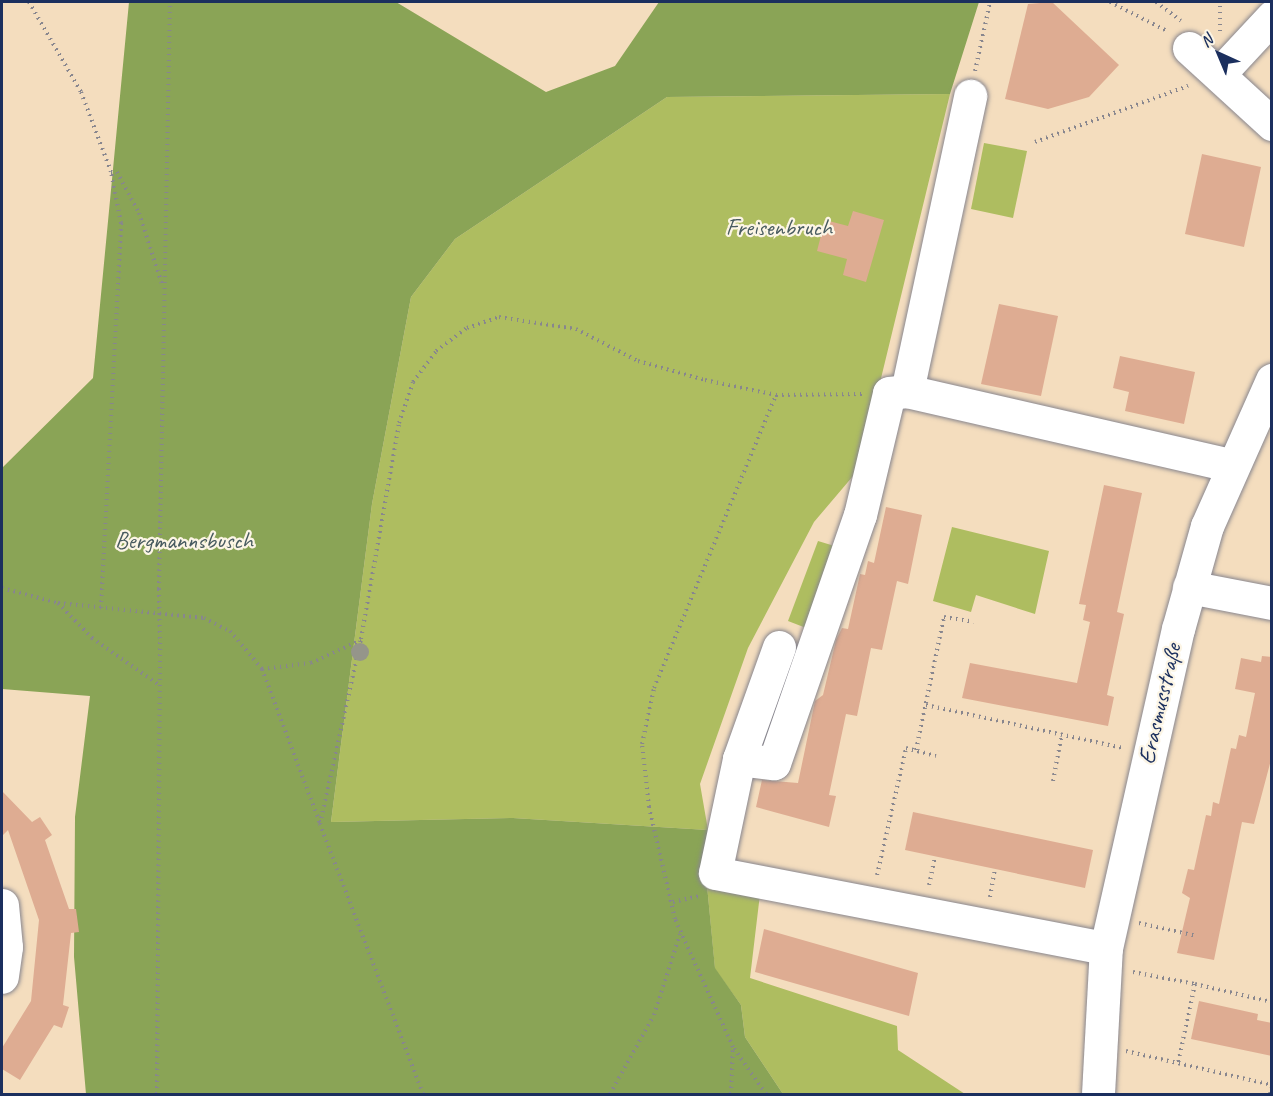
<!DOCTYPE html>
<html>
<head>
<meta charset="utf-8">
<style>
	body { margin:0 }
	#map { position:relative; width:1273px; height:1096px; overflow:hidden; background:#f4ddbe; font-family:Caveat,sans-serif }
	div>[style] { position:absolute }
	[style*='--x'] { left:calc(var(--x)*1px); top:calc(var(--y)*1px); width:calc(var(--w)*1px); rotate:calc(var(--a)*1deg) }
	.green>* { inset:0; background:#aebd60 }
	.forest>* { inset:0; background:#8aa456 }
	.building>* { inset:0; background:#deac92 }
	.path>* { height:4px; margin-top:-2px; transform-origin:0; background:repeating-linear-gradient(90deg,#88868e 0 1.5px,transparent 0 6px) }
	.roads { filter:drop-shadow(0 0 2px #88868e) drop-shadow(0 0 2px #88868e) }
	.minor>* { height:33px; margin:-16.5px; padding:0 16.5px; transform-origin:16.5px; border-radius:16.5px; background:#fff }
	.path-bridge>* { height:4px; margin-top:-2px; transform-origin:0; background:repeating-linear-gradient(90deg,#88868e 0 1.5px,transparent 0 6px) }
	.trees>* { width:18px; height:18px; margin:-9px; border-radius:50%; background:#95958a }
	span { translate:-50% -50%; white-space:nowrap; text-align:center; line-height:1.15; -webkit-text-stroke:4.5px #fcf5e5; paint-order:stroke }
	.park-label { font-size:24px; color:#475a5f }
	.street-label { font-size:24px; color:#1b2f5e }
	.frame { position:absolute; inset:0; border:3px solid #1b2f5e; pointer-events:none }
	.north { position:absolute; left:1189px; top:24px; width:60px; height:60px; -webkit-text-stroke:4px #fcf5e5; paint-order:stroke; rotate:316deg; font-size:16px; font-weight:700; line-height:24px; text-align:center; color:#1b2f5e }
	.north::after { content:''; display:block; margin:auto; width:21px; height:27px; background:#1b2f5e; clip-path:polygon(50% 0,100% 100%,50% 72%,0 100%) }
</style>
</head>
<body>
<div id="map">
	<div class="green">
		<div style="clip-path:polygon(950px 94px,859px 469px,814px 522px,748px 648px,700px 784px,708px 830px,513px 818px,331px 822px,372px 504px,411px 297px,455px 239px,667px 97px)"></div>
		<div style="clip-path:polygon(984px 143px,1027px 151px,1013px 218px,971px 209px)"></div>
		<div style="clip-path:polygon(952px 527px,1049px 551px,1035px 614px,976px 595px,971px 612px,933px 601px)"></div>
		<div style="clip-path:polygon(818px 541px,841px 548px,814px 631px,788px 621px)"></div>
		<div style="clip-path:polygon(706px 875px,760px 894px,750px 978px,897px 1026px,898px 1050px,965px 1094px,783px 1094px,745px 1037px,741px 1005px,715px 969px)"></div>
	</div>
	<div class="forest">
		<div style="clip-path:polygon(129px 2px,396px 2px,546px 92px,615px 66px,659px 2px,979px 2px,950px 94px,667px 97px,455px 239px,411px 297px,372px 504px,331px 822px,513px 818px,708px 830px,706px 875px,715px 968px,741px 1005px,745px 1037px,783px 1094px,86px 1094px,74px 957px,75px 817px,90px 696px,2px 689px,2px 468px,93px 378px)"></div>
	</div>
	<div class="building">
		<div style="clip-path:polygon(1052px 2px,1119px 65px,1089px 97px,1048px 109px,1005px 99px,1028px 4px)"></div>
		<div style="clip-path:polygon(1202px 154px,1261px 167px,1244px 247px,1185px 234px)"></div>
		<div style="clip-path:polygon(853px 211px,884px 220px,866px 282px,843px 275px,847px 259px,817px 251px,825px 220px,848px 226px)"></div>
		<div style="clip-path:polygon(999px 304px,1058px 316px,1041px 396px,981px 384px)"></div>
		<div style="clip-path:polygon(1120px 356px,1195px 372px,1184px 424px,1125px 411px,1129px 392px,1113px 388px)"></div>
		<div style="clip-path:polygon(1104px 485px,1142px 493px,1117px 612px,1124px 614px,1107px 695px,1114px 697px,1108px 726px,962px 698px,970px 663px,1077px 683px,1090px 622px,1083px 620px,1086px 605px,1079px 604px)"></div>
		<div style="clip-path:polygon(886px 507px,922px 515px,908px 584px,897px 581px,882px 650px,871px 648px,857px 716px,846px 714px,829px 795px,836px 796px,829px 827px,756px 807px,762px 780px,798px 783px,815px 701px,823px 695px,836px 640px,842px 628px,848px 629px,860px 574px,865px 575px,868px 561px,874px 563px)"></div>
		<div style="clip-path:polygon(1262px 656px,1272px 657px,1272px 756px,1254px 824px,1242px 822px,1214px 960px,1177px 953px,1190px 898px,1182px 893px,1188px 869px,1194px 870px,1206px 815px,1211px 816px,1213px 802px,1219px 804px,1231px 748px,1236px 749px,1239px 735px,1246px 737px,1255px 693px,1235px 689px,1241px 658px,1261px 662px)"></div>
		<div style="clip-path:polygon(2px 791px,32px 822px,40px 817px,52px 835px,45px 840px,69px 909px,76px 909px,79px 932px,71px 933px,63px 1005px,69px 1007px,62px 1028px,54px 1025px,20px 1080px,2px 1069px,2px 1048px,31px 1001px,39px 920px,8px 830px,2px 836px)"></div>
		<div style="clip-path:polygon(913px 812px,1093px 850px,1085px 888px,905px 850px)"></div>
		<div style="clip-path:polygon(764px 929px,918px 973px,909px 1016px,755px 972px)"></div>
		<div style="clip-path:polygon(1199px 1001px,1258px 1014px,1257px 1020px,1272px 1023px,1272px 1056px,1191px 1039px)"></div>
	</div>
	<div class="path">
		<div style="--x:29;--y:2;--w:104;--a:60"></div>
		<div style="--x:81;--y:92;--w:85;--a:69.4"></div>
		<div style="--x:111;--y:172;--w:6;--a:0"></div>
		<div style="--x:117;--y:172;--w:47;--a:61.8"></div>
		<div style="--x:139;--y:213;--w:75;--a:72.1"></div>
		<div style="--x:1110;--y:2;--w:64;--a:27"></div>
		<div style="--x:1156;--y:2;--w:31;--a:37"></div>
		<div style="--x:1220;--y:31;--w:29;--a:-90"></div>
		<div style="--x:975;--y:71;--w:71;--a:-77.7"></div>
		<div style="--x:1035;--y:142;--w:163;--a:-20.1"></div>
		<div style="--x:2;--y:588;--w:58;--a:15"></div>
		<div style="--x:58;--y:603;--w:147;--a:5.9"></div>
		<div style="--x:204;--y:618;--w:29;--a:27"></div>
		<div style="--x:230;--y:631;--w:50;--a:49.9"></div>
		<div style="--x:262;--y:669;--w:49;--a:-7"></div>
		<div style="--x:311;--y:663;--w:55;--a:-24.7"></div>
		<div style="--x:159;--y:589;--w:587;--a:-88.93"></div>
		<div style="--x:58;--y:603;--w:49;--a:45.8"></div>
		<div style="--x:92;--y:638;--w:80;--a:34.9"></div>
		<div style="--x:101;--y:608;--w:386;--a:-87"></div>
		<div style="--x:121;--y:223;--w:52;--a:-101.1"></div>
		<div style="--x:262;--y:669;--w:165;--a:69.4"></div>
		<div style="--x:926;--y:705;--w:203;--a:12.3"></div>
		<div style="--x:916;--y:750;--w:136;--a:-78.1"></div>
		<div style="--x:944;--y:617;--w:30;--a:9"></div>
		<div style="--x:1053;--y:781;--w:48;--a:-79.2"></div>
		<div style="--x:877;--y:875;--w:130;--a:-77.1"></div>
		<div style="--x:906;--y:748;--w:31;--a:15"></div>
		<div style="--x:929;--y:885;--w:29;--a:-78"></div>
		<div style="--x:990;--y:897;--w:28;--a:-80"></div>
		<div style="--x:673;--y:902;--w:28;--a:-13"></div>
		<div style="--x:1139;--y:923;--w:59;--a:12.6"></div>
		<div style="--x:1133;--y:972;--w:63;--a:11"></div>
		<div style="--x:1195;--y:984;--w:81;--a:102.1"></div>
		<div style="--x:1195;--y:984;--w:79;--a:13.2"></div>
		<div style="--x:1126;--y:1051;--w:150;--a:13.1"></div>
		<div style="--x:157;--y:1094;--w:453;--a:-89.6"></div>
		<div style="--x:423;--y:1094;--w:289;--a:-110.9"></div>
		<div style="--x:320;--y:824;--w:189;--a:-77.5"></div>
		<div style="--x:361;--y:639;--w:219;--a:-80"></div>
		<div style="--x:399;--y:423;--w:43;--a:-71.1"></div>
		<div style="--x:413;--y:382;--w:39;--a:-53"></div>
		<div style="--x:436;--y:351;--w:39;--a:-37"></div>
		<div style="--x:467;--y:328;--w:34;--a:-19"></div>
		<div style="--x:499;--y:317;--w:78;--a:8.9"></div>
		<div style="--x:576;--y:329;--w:70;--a:27.3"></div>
		<div style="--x:638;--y:361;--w:70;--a:15.8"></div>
		<div style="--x:705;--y:380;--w:73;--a:11.9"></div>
		<div style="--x:776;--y:395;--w:86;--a:-0.7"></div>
		<div style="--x:610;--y:1094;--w:90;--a:-60.9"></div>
		<div style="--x:654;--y:1015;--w:85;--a:-72.2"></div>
		<div style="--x:731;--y:1094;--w:47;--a:-87.6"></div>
		<div style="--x:766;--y:1094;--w:57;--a:-125.1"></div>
		<div style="--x:733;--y:1047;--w:141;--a:-114.4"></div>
		<div style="--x:675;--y:919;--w:115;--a:-103.1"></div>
		<div style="--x:649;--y:807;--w:63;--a:-96.3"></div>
		<div style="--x:642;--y:744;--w:57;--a:-77.9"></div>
		<div style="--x:654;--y:688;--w:317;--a:-67.4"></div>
		<div style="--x:1270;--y:1094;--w:7;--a:-74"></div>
	</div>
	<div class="roads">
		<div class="minor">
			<div style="--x:1189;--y:48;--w:113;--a:42.5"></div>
			<div style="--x:1219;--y:74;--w:78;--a:-47.1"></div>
			<div style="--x:907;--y:391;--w:302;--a:-77.9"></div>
			<div style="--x:1189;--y:587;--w:85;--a:10.9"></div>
			<div style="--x:779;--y:647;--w:119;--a:109.7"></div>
			<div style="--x:739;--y:759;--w:116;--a:101.9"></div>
			<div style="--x:715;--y:873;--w:398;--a:10.9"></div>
			<div style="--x:739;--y:759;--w:35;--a:7"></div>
			<div style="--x:774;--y:763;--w:262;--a:-70.9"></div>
			<div style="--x:860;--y:515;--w:125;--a:-76.6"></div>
			<div style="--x:889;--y:393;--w:18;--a:-6"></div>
			<div style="--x:907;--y:391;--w:332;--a:12.9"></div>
			<div style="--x:2;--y:905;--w:42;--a:84.6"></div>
			<div style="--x:6;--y:947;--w:30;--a:98"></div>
			<div style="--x:1098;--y:1094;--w:146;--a:-86.9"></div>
			<div style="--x:1106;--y:948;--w:327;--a:-77.3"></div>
			<div style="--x:1178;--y:629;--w:107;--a:-74.3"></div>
			<div style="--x:1207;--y:526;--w:160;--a:-66"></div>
		</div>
	</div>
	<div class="path-bridge">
		<div style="--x:159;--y:589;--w:52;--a:88.9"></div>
	</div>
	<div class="trees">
		<div style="left:360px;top:652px"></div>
	</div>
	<div class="park-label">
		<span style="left:779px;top:228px">Freisenbruch</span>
		<span style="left:184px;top:541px">Bergmannsbusch</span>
	</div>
	<div class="street-label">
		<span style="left:1160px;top:704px;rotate:-77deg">Erasmusstraße</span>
	</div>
	<div class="frame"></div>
	<div class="north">N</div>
</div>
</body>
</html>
